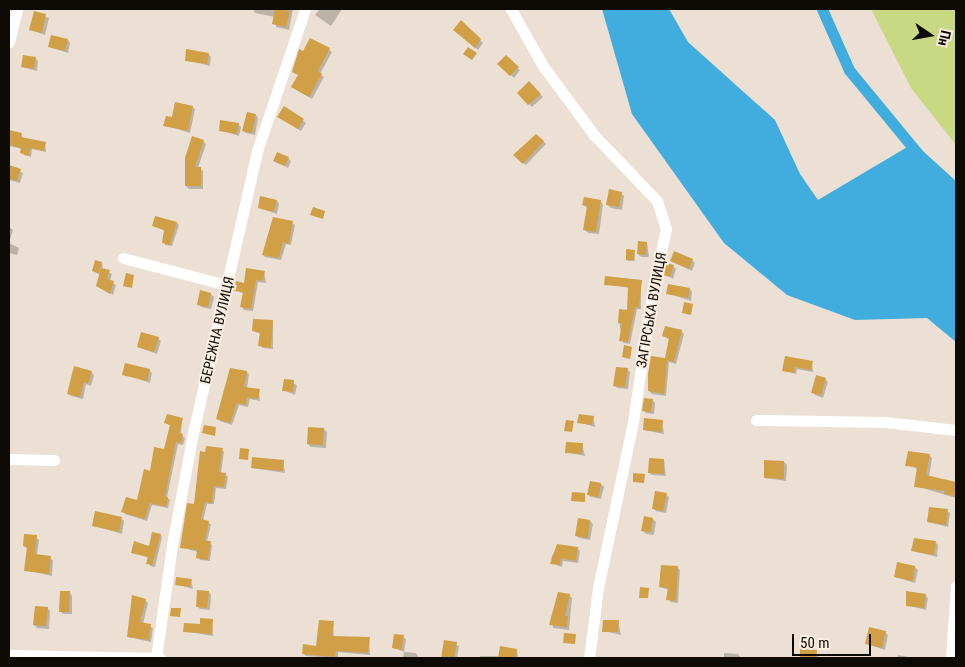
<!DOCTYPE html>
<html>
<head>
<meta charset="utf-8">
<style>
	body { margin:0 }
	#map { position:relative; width:965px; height:667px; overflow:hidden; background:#ebe0d3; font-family:"Roboto Condensed",sans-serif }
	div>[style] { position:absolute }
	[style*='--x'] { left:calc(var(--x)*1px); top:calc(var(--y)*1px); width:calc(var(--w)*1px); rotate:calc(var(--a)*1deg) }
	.green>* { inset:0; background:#c9d983 }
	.water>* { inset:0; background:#41adde }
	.shadow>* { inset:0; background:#0003 }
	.canal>* { height:11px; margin:-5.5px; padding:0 5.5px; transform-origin:5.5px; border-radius:5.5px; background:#41adde }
	.building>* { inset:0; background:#d09f46 }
	.minor>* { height:11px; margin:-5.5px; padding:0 5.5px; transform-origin:5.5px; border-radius:5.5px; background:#fff }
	span { translate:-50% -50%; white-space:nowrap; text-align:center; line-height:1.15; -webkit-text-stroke:4px #f9ede0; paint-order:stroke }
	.street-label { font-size:14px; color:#0e0b07 }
	.frame { position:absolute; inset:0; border:10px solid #0e0b07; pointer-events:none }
	.north { position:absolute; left:905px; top:10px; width:50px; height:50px; -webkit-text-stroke:4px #f9ede0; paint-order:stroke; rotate:102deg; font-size:14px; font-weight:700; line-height:20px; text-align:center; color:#0e0b07 }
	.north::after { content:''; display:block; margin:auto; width:18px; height:22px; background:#0e0b07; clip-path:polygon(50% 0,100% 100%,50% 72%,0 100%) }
	.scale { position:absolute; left:792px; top:634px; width:79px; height:22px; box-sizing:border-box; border:2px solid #0e0b07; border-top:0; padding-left:6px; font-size:15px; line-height:18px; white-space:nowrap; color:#0e0b07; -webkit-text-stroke:4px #f9ede0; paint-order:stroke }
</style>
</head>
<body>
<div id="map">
	<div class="green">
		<div style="clip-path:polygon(871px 9px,956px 9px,956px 145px,911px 88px)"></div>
	</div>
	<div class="water">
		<div style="clip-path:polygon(602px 9px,669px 9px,688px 42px,775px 120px,800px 174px,818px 200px,914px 143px,956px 181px,956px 342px,927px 318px,855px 320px,787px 295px,724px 243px,632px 114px)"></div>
	</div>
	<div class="shadow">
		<div style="clip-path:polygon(253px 9px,293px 9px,289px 30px,276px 27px,275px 17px,255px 13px)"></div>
		<div style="clip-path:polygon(320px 9px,342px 9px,331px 26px,315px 15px)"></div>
		<div style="clip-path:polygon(35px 13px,49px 18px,45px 35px,31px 30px)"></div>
		<div style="clip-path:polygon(461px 22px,483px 43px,478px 50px,458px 33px)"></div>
		<div style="clip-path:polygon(68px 40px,70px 43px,68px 53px,49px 47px)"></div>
		<div style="clip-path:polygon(329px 49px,332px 52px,320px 74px,324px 77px,312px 99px,295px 89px,299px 75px,293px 72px,304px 53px)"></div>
		<div style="clip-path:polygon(208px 54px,211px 57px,210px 66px,186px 60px)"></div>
		<div style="clip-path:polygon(506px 57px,520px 70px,514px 78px,499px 64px)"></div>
		<div style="clip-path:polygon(35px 58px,38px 61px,37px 71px,22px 67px)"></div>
		<div style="clip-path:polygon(529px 83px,543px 97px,532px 107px,518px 93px)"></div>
		<div style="clip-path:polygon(192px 107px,195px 109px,190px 133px,165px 125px)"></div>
		<div style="clip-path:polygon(284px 108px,306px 123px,301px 131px,282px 119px)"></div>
		<div style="clip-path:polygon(256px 115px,258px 118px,255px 135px,246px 133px,243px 131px)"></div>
		<div style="clip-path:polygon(238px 124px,241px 127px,239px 136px,220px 130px)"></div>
		<div style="clip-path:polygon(9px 131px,21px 134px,23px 139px,45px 143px,46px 152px,32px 149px,31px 157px,24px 155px,22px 149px,9px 146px)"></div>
		<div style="clip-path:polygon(537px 135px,546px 144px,526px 165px,514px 155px)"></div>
		<div style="clip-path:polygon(203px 141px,206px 144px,198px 168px,203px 171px,203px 189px,189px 189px,186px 186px)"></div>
		<div style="clip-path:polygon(288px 158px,291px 161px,288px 168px,274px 161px)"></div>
		<div style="clip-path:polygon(9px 167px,23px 173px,20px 183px,9px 180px)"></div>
		<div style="clip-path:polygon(621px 193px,624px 196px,622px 210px,611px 208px,608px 205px)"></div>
		<div style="clip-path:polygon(277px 201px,279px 204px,277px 214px,259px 208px)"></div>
		<div style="clip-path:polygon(600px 201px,603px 204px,599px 234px,588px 233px,585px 230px,588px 208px,583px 205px)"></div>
		<div style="clip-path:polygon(177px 223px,179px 225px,172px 246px,165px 245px,165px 231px,154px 226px)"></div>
		<div style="clip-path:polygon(292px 223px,295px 225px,291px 245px,286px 244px,281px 260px,265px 257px,263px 255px)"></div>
		<div style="clip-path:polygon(9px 227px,13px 230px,9px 243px,19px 248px,17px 255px,9px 253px)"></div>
		<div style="clip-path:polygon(647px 243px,649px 257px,641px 257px,638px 254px)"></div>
		<div style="clip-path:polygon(634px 251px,635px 261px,628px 261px,627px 259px)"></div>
		<div style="clip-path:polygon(692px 260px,695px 263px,692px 271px,671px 261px)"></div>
		<div style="clip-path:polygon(102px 263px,103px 270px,112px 274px,110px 281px,116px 285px,113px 295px,97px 285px,100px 275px,93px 271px)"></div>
		<div style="clip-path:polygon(673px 266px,676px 269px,673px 279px,665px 274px)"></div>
		<div style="clip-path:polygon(264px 272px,266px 283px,258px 282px,253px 311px,244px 310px,242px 307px,244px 294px,236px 290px)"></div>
		<div style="clip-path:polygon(641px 281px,641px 309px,637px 309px,630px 344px,623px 343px,619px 322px,628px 311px,630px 288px,606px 284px)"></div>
		<div style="clip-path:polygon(690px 289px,692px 292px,691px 301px,667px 293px)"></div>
		<div style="clip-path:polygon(211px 294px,214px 297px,211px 309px,201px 307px,198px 304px)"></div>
		<div style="clip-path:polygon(273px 322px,273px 349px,262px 348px,261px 334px,253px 331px)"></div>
		<div style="clip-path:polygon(681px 331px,684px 334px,676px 364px,669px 362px,666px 396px,652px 394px,649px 391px,666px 359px,670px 340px,663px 336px)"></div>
		<div style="clip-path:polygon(158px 338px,161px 341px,157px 354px,138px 347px)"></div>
		<div style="clip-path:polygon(812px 363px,813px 372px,797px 369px,796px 374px,783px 370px)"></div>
		<div style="clip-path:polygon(627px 369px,630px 372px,628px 389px,617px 388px,614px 385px)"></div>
		<div style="clip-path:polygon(149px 370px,152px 373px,150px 383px,124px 374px)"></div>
		<div style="clip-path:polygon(91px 372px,94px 375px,91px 386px,86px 384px,83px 399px,71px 396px,68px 393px)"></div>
		<div style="clip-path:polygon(246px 372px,249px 374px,247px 389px,259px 391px,260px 401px,250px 399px,248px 407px,239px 405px,232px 425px,220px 421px,218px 418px)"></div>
		<div style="clip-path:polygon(825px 379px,828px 382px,823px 398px,815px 395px,813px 392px)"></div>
		<div style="clip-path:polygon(285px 380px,297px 385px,295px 395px,283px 390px)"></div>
		<div style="clip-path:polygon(652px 400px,655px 403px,654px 414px,646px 413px,644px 411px)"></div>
		<div style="clip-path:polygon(593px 417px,595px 427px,579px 422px)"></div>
		<div style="clip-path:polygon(182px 419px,181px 435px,185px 438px,183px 445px,178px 444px,167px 497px,170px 500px,168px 508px,152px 505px,147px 521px,125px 514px,123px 511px,138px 502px,151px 473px,165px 451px,171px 426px,166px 423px)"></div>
		<div style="clip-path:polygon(662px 421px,664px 434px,644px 430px)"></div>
		<div style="clip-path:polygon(324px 429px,327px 432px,326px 448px,311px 447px,308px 444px)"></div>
		<div style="clip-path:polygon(582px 444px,585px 456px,566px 452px)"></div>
		<div style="clip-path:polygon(222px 450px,224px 452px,221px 473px,228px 476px,226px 489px,216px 488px,214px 504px,207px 504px,203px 521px,211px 524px,207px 542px,212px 545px,210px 561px,200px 560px,198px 552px,181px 547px,195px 505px)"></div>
		<div style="clip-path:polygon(929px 455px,932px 458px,929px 477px,956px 483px,956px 498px,916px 486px,918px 469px,907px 465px)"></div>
		<div style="clip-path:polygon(664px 460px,666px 476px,652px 475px,649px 472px)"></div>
		<div style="clip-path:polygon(283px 461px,285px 473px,253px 468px)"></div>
		<div style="clip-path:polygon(784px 462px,787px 465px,786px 481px,765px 478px)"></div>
		<div style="clip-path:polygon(601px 484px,604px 487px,601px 499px,591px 497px,588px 494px)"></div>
		<div style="clip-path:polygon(666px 495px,669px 497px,666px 513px,656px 511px,653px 508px)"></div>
		<div style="clip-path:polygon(947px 511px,950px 513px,948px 527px,928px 522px)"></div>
		<div style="clip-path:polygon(122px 519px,124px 521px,122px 534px,93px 525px)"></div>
		<div style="clip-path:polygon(653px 519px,656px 522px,654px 535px,646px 534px,643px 531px)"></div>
		<div style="clip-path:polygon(590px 521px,593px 524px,590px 540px,579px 538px,576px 535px)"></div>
		<div style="clip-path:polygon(160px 535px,162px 537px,155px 567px,150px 566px,149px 558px,132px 552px,150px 547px)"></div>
		<div style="clip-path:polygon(36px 537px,39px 540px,37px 555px,53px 560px,52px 576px,25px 570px,28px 549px,24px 546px)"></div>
		<div style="clip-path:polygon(936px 543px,938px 545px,937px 557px,913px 551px)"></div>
		<div style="clip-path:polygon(577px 548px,580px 551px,578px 563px,563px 561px,562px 567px,551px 563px,552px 555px)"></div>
		<div style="clip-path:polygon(677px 567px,680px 570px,678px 603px,670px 602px,669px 590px,660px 587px)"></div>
		<div style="clip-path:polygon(915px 567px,918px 570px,915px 583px,895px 577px)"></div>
		<div style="clip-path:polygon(191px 580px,193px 589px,176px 584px)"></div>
		<div style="clip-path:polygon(209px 592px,211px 595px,210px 610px,200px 609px,197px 606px)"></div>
		<div style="clip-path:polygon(70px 593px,72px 596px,72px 614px,63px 614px,60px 611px)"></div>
		<div style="clip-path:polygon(569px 595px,572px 598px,569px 630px,553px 628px,551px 616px,555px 616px)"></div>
		<div style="clip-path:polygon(925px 595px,928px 598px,926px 610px,907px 605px)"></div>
		<div style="clip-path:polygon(145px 600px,148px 603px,143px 624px,153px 628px,151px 642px,128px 637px)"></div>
		<div style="clip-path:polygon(47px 608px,50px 611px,49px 629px,37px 628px,34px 625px)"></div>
		<div style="clip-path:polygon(212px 620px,213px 636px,184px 631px,201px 625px)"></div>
		<div style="clip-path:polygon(618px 621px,621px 635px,604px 631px)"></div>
		<div style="clip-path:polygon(333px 622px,334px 637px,369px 638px,370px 655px,338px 652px,338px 658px,306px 656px,303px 653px,317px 647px)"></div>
		<div style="clip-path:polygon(885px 632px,888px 635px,885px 650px,867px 644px)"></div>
		<div style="clip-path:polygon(403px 637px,406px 639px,404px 652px,416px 653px,419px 658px,403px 658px,404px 652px,393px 647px)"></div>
		<div style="clip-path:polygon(445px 641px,459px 646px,457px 658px,442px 658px)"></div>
		<div style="clip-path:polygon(517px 650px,518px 658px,481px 658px,480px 656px,500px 656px)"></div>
		<div style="clip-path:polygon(802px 650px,816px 651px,819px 658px,801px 658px)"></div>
		<div style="clip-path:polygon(724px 653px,738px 654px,741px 658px,724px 658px)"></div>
		<div style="clip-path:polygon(898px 655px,909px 657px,909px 658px,897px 658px)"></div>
	</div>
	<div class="canal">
		<div style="--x:822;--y:9;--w:67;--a:66.1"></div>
		<div style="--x:849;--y:70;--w:112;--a:50.5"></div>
	</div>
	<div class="building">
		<div style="clip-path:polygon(275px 9px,290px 11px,286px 27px,272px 24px)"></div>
		<div style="clip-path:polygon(34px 11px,46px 14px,42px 33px,29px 30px)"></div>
		<div style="clip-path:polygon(461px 20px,481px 39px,475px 48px,453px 30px)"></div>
		<div style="clip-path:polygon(51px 35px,68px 39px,65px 51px,48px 47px)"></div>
		<div style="clip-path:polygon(310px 38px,330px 48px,318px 71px,322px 74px,309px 97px,291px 87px,298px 75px,292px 72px,299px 49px,303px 51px)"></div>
		<div style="clip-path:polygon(468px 47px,477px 53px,472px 60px,463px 54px)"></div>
		<div style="clip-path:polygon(186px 49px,209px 53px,207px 64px,185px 61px)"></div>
		<div style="clip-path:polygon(23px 55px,36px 57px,34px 69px,21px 67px)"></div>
		<div style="clip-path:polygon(506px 55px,519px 67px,510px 76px,497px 64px)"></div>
		<div style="clip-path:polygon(529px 81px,541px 94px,528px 105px,517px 93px)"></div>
		<div style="clip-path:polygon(175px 102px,193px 106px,188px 131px,163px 126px,166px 116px,172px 117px)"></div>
		<div style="clip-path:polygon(284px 106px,304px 119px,298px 129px,277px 117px)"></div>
		<div style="clip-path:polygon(247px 112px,256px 114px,252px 133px,242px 131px)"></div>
		<div style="clip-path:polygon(220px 120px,239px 123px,237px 134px,219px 131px)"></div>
		<div style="clip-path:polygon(9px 130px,22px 133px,21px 137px,46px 142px,44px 151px,30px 148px,29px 156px,20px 153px,21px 148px,9px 145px)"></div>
		<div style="clip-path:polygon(536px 134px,544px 141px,523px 164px,513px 155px)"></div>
		<div style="clip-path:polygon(192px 136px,204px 140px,195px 167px,201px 167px,201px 186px,185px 186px,185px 158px)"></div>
		<div style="clip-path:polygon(277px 152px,289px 157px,285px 166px,273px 161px)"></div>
		<div style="clip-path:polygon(9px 165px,21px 169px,17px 181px,9px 179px)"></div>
		<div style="clip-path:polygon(609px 189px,622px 192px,619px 207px,606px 205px)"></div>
		<div style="clip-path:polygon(260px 196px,277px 200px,274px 212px,258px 208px)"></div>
		<div style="clip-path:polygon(584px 197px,601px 200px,596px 232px,583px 230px,587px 206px,582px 205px)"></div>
		<div style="clip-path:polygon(313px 207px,325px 211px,323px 219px,310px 215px)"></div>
		<div style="clip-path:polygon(155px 216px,177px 222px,170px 245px,162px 243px,164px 230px,152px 226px)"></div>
		<div style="clip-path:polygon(273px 217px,293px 221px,289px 244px,283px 242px,279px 258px,262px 255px)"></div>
		<div style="clip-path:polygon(638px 241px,647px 242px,646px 255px,637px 254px)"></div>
		<div style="clip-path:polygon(626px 249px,635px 250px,634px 260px,626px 260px)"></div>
		<div style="clip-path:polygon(674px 251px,693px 259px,689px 269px,670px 261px)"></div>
		<div style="clip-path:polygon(95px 260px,102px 262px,99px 273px,92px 271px)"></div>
		<div style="clip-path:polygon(666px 263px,674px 265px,670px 277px,663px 275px)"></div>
		<div style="clip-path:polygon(101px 268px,110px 270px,107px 279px,114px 281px,110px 294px,96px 286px)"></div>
		<div style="clip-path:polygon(246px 268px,265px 271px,263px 281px,256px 280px,251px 309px,240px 307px,243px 292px,234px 291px,236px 281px,244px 283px)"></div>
		<div style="clip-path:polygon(126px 273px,134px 275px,132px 288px,123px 286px)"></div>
		<div style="clip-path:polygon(605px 276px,642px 280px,639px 307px,635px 307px,628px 342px,619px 341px,622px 323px,618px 323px,619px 309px,627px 310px,628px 287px,604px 285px)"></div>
		<div style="clip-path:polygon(668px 284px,690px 288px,688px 298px,666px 294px)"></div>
		<div style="clip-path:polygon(200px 290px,211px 293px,208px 307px,197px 305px)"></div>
		<div style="clip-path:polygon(684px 302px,693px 304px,691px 315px,682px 313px)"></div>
		<div style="clip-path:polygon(253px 319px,273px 320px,271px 348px,258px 346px,260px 332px,252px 331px)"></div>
		<div style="clip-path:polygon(665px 326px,682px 330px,674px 362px,667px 360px,664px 394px,648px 391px,648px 374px,651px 356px,665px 358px,669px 338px,662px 336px)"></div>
		<div style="clip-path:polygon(141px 332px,159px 337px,154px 352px,137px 347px)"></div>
		<div style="clip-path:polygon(624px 345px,632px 347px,630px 359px,622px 357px)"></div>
		<div style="clip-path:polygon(785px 356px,813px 361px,811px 370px,795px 367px,794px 373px,782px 371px)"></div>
		<div style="clip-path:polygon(125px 363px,150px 369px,147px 381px,122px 375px)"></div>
		<div style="clip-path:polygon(74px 366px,92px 371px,88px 384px,84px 382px,80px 397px,67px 394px)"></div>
		<div style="clip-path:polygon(616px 367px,628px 368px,625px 387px,613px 386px)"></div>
		<div style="clip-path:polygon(230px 368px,247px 371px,244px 387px,260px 389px,258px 399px,247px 397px,246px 405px,237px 403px,230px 423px,216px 419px)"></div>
		<div style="clip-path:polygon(816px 375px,826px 378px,821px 395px,811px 393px)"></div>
		<div style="clip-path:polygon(284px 379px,294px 380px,293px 392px,282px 391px)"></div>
		<div style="clip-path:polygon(644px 398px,653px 399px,651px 412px,642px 411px)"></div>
		<div style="clip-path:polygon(167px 414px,183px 418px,179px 433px,183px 434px,181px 443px,176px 442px,165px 496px,168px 497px,166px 507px,150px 503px,145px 519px,121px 512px,126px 497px,137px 500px,144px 469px,150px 471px,154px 447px,164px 449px,170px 425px,164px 423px)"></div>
		<div style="clip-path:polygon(579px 414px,594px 416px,592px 425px,577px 423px)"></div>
		<div style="clip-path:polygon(644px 418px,663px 420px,662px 432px,643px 430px)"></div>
		<div style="clip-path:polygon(566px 420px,574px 421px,572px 432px,564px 431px)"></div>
		<div style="clip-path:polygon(204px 425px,216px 427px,215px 436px,202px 433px)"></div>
		<div style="clip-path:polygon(308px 427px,324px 428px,323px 445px,307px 444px)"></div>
		<div style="clip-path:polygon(566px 442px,583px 443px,582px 454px,565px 453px)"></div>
		<div style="clip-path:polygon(206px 446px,223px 448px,219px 472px,226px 473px,224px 487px,214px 486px,212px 503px,205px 502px,201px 519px,209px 521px,205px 541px,211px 541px,208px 560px,196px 558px,197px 550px,180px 548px,187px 503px,194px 504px,200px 451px,205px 452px)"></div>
		<div style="clip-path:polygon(240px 448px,249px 449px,248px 460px,239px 459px)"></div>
		<div style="clip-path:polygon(908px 451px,930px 454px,926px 475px,956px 482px,956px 496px,944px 494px,945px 491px,914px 487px,917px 467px,905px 466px)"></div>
		<div style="clip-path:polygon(252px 457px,284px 460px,283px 471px,251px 468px)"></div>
		<div style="clip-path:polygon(649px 458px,664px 459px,664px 474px,648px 473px)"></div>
		<div style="clip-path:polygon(764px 460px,784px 461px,784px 479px,764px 478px)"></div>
		<div style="clip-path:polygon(633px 473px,645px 474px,644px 483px,633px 482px)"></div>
		<div style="clip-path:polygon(590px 481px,601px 483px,599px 497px,587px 495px)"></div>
		<div style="clip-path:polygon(655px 491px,667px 493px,663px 511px,652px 509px)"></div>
		<div style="clip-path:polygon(572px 492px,585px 493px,585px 502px,571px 501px)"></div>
		<div style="clip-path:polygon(929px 507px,948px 509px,946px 525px,927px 522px)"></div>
		<div style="clip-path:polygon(95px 511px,122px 517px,119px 532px,92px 526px)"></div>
		<div style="clip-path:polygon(644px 516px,653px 518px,651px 532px,641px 531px)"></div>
		<div style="clip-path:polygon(578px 518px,590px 520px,588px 538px,575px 536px)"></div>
		<div style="clip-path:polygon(152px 532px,161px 534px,152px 565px,146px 564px,148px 557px,131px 553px,134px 541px,149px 546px)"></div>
		<div style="clip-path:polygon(24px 534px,37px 535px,35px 554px,51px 556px,49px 574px,24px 571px,27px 547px,23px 546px)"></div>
		<div style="clip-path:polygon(914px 538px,936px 541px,934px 555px,911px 551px)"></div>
		<div style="clip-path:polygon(557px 544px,578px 547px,576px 561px,561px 558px,560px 565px,550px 564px)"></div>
		<div style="clip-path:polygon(897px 562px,915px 566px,913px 581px,894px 577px)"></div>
		<div style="clip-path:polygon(661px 565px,678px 566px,676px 601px,666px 600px,668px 588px,659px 587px)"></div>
		<div style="clip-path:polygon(176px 577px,192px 579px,190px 587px,175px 585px)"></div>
		<div style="clip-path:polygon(640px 587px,649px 588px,648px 598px,639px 598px)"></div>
		<div style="clip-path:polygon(197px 590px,209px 591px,207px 608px,196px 607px)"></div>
		<div style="clip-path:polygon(60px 591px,70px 591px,69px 612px,59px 612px)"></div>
		<div style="clip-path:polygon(906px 591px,926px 594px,924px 608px,906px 606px)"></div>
		<div style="clip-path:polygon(558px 592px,570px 594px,565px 616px,568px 616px,567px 627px,549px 625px)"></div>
		<div style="clip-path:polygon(132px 595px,146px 599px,140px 622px,151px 624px,149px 640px,127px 637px)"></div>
		<div style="clip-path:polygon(35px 606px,48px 607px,46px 626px,33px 625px)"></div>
		<div style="clip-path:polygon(171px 608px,181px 608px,180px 617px,170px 616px)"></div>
		<div style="clip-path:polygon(200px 618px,213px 619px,212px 634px,183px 632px,184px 623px,200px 624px)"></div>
		<div style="clip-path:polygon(319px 620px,334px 621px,332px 636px,370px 637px,368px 653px,336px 651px,335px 657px,302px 654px,303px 644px,316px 646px)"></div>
		<div style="clip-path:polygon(603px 620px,619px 620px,618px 632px,602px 632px)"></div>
		<div style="clip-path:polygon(869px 627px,886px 631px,882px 648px,865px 644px)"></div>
		<div style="clip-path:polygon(564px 633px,576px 634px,575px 644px,563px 643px)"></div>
		<div style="clip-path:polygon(394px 634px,404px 635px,401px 650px,392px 648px)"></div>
		<div style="clip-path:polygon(444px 640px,457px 642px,454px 658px,441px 658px)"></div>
		<div style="clip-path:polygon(500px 646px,517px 649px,516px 658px,498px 658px)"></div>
		<div style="clip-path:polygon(800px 649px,817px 650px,816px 658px,800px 658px)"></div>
	</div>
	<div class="minor">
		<div style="--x:511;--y:9;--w:65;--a:60.7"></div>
		<div style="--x:543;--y:66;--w:86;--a:53.5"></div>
		<div style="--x:594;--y:135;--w:91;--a:46.3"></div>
		<div style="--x:657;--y:201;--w:29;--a:72"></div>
		<div style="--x:666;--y:229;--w:59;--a:102.6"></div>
		<div style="--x:653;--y:287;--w:136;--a:98.4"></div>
		<div style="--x:633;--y:422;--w:170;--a:101.9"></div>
		<div style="--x:598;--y:588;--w:71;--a:97.3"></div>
		<div style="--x:9;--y:42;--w:34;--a:-76"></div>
		<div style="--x:123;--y:258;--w:107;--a:14.6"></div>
		<div style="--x:756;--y:420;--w:129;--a:0.9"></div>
		<div style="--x:885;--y:422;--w:71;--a:6.4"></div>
		<div style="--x:9;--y:459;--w:45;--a:1.3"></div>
		<div style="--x:9;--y:655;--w:151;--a:1.1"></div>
		<div style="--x:156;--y:658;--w:114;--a:-81.9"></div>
		<div style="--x:172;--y:545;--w:114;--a:-79.4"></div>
		<div style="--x:193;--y:433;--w:289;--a:-77.2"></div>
		<div style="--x:257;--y:151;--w:150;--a:-71.3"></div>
		<div style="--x:951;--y:658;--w:72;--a:-86"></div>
	</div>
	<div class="street-label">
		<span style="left:651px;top:310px;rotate:-80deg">ЗАГІРСЬКА ВУЛИЦЯ</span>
		<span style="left:217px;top:330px;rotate:-77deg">БЕРЕЖНА ВУЛИЦЯ</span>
	</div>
	<div class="frame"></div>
	<div class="north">Пн</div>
	<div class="scale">50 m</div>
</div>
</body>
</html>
